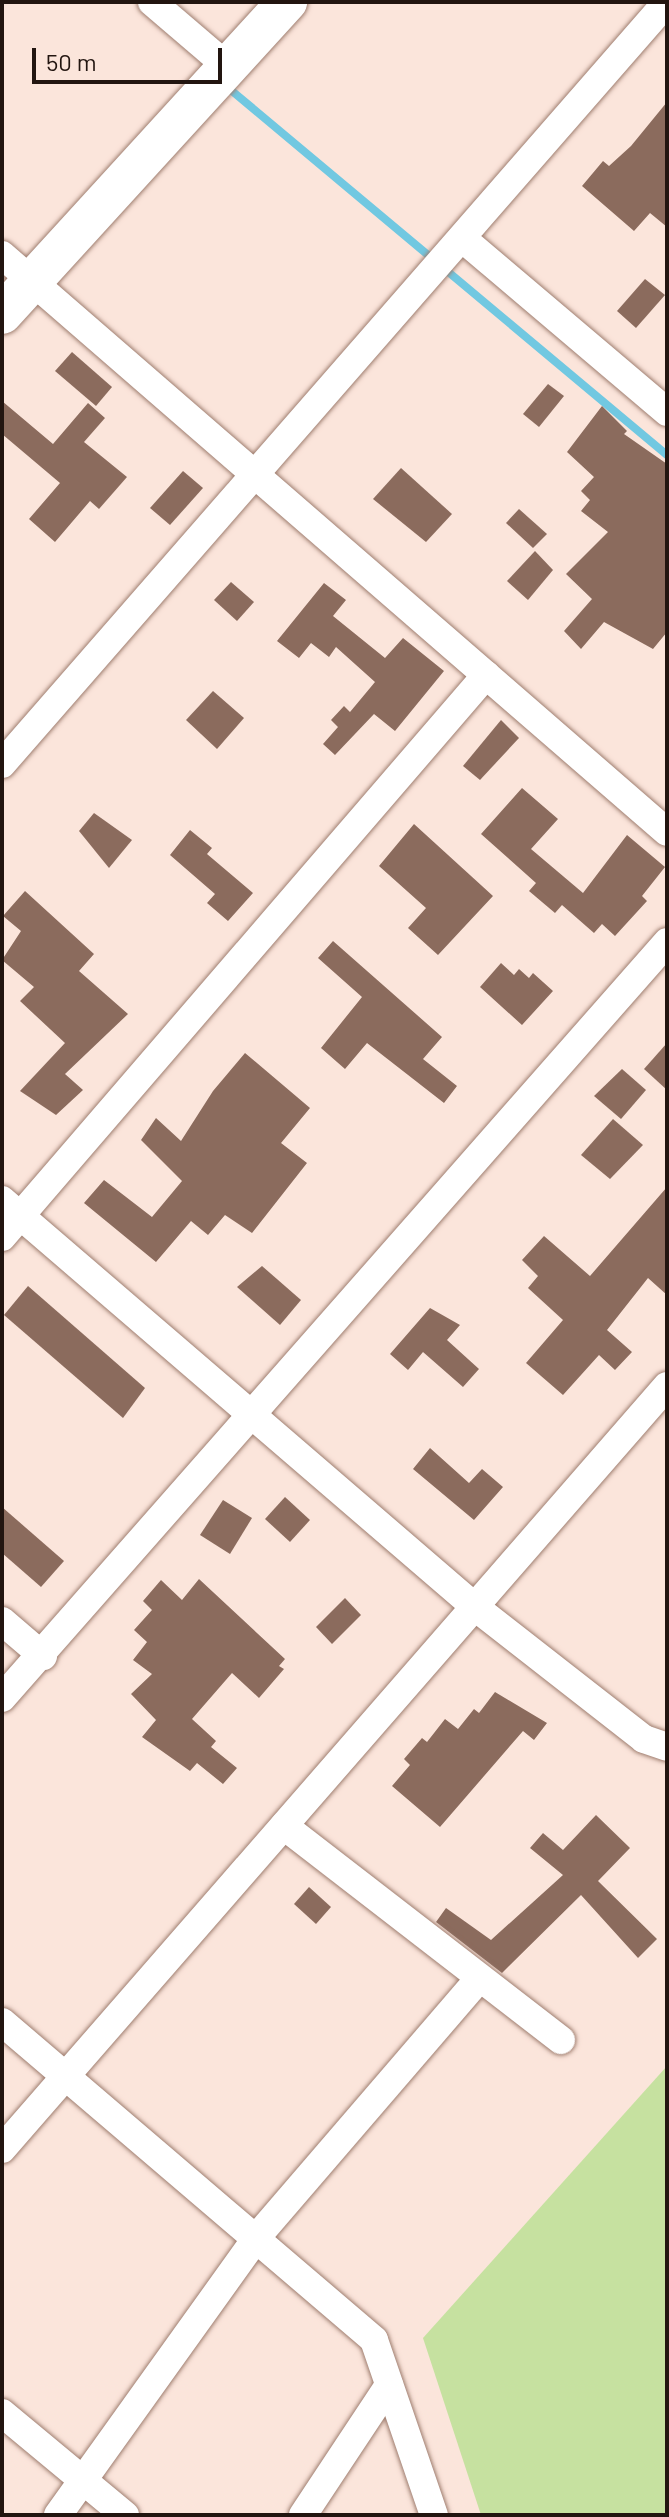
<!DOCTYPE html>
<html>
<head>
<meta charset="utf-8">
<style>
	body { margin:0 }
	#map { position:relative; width:669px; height:2517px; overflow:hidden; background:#fbe5db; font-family:Barlow,sans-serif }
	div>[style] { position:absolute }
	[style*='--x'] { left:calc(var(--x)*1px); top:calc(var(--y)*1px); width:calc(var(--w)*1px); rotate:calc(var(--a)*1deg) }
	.green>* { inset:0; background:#c6e1a0 }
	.stream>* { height:8px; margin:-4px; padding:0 4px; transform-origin:4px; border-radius:4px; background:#71c8e1 }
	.building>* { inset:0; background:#8b6b5d }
	.roads { filter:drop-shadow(0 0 2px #9f7e70) drop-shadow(0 0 2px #9f7e70) }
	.street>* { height:28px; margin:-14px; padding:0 14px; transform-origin:14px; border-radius:14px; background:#fff }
	.secondary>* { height:40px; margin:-20px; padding:0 20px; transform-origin:20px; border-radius:20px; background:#fff }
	span { translate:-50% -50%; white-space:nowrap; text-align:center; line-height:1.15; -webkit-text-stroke:7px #fbe5db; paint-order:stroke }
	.frame { position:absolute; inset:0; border:4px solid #221510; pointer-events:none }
	.scale { position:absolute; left:32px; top:48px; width:190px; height:36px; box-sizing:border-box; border:4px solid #221510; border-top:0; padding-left:10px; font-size:24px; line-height:28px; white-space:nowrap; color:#221510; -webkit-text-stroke:6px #fbe5db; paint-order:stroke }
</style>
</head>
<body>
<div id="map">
	<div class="green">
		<div style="clip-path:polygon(667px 2066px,667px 2515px,481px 2515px,423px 2338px)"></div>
	</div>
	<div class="stream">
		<div style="--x:232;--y:91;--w:567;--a:39.92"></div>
	</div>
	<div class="building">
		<div style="clip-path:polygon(667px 102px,667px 227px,650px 213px,634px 231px,582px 186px,603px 161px,609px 166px,631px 146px)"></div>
		<div style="clip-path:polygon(645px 279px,665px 295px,636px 328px,617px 311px)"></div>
		<div style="clip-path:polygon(72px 352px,112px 387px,96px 406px,55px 371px)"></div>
		<div style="clip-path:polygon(548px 384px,564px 396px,539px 427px,523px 414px)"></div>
		<div style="clip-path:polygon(2px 401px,53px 444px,88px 403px,105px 418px,84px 442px,127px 477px,99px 509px,90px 501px,55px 542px,29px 519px,60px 483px,2px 434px)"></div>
		<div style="clip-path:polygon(602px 406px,627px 431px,624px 434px,667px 464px,667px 632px,653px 649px,604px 622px,581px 649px,564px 631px,592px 599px,566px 574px,608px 532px,581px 511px,590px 500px,581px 491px,594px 477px,567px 452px)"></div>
		<div style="clip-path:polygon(401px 468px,452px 514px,426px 542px,373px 499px)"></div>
		<div style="clip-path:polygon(183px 471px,203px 488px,170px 525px,150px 508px)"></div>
		<div style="clip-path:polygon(519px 509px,547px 534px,533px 548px,506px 523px)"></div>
		<div style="clip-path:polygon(535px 551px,553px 570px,528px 600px,507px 581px)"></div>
		<div style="clip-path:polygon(231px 582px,254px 602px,237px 621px,214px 600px)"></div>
		<div style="clip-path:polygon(324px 583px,346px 600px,333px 616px,385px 658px,403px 638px,444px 671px,395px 731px,374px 714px,335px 755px,323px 744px,338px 727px,331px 720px,344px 706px,350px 712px,375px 682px,336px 647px,329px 657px,311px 643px,299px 658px,277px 641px)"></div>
		<div style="clip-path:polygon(213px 691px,244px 718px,217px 749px,186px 720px)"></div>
		<div style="clip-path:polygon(501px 720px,519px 738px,480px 780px,463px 766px)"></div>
		<div style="clip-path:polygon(522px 788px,558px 819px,531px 849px,583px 893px,627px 835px,665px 867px,642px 896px,647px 901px,615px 936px,602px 924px,594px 933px,562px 905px,555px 913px,529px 891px,536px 883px,481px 834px)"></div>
		<div style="clip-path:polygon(94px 813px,132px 840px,109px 868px,79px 831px)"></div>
		<div style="clip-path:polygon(414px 824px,493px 896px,438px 955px,408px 928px,426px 908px,379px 866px)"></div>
		<div style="clip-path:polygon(190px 830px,212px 848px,207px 854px,253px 893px,228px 921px,207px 903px,215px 894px,170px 855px)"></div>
		<div style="clip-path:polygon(25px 891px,94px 954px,79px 971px,128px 1014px,65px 1074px,83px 1090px,56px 1115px,20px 1091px,65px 1043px,20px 1001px,34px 987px,2px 960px,21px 931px,3px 916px)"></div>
		<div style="clip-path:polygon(333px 941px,442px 1037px,423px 1059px,457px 1086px,444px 1103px,367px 1043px,345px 1069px,321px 1048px,362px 997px,318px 958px)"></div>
		<div style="clip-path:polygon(501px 963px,514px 975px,519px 969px,529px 978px,533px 973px,553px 991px,522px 1025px,480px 987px)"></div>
		<div style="clip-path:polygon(667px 1043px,667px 1090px,644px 1069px)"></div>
		<div style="clip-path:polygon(245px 1053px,310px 1108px,281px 1143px,307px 1163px,252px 1233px,225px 1215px,208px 1235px,191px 1221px,156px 1262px,84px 1203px,104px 1180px,152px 1217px,182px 1181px,141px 1140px,156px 1118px,181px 1141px,213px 1091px)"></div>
		<div style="clip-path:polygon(622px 1069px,646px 1090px,621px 1119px,594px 1096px)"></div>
		<div style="clip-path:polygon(613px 1119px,643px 1145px,610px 1179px,581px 1155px)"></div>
		<div style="clip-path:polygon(667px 1187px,667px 1295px,648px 1278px,607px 1330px,632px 1352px,615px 1370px,599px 1355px,563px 1395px,526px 1363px,563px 1320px,528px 1288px,538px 1276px,522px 1260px,544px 1236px,590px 1276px)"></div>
		<div style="clip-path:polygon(262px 1266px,301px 1300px,280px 1325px,237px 1287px)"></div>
		<div style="clip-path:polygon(28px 1286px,145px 1388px,123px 1418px,4px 1315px)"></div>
		<div style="clip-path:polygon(430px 1308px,460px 1325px,447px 1340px,479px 1369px,463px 1387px,423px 1352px,408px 1370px,390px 1354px)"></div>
		<div style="clip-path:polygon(430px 1448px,469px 1483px,482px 1469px,503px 1487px,474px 1520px,413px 1469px)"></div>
		<div style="clip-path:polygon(285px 1497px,310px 1520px,290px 1542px,265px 1519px)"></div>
		<div style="clip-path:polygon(223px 1500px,252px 1518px,230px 1554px,200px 1535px)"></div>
		<div style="clip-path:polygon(2px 1507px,64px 1561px,41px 1587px,2px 1553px)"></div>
		<div style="clip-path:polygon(199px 1579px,285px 1659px,279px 1666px,284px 1669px,259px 1698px,232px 1673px,192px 1719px,216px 1741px,211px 1747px,237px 1768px,223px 1784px,197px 1763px,190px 1771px,142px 1737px,156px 1720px,131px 1694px,152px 1674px,133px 1660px,147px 1642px,134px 1630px,152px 1610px,143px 1601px,161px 1580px,182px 1600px)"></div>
		<div style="clip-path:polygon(345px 1598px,361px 1615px,332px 1644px,316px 1627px)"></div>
		<div style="clip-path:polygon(495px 1692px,547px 1723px,534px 1740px,523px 1731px,440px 1827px,392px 1786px,410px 1765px,404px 1759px,422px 1738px,427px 1742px,445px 1719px,458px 1729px,474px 1709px,479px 1713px)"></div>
		<div style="clip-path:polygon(596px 1815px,630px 1848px,598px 1881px,657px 1939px,638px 1958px,581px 1895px,502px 1973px,436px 1922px,446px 1908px,491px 1940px,563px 1875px,530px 1848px,543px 1833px,563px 1850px)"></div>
		<div style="clip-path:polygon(309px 1887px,331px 1907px,316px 1924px,294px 1904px)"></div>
	</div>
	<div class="roads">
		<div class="street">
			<div style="--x:152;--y:2;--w:100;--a:40.5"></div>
			<div style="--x:462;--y:238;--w:269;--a:40.3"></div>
			<div style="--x:2;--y:255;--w:880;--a:40.95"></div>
			<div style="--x:2;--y:764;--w:1011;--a:-48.89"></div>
			<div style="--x:2;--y:1200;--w:624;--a:40.71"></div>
			<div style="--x:475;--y:1607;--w:214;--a:38"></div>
			<div style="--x:644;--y:1739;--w:24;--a:19"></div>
			<div style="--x:2;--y:1237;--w:742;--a:-49.26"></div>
			<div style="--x:2;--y:1621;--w:54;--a:40.5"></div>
			<div style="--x:2;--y:1698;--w:1007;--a:-48.66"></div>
			<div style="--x:284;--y:1826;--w:350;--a:37.7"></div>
			<div style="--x:2;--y:2022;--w:489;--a:40.5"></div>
			<div style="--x:374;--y:2340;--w:185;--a:71.1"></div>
			<div style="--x:2;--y:2149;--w:1012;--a:-48.93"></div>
			<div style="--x:2;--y:2413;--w:160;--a:39.7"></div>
			<div style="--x:58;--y:2515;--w:340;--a:-54.4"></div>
			<div style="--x:256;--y:2238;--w:343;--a:-49.3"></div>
			<div style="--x:303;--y:2515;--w:156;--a:-56.5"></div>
		</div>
		<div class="secondary">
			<div style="--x:2;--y:314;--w:423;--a:-47.6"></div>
		</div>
	</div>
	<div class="frame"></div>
	<div class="scale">50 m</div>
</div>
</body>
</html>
